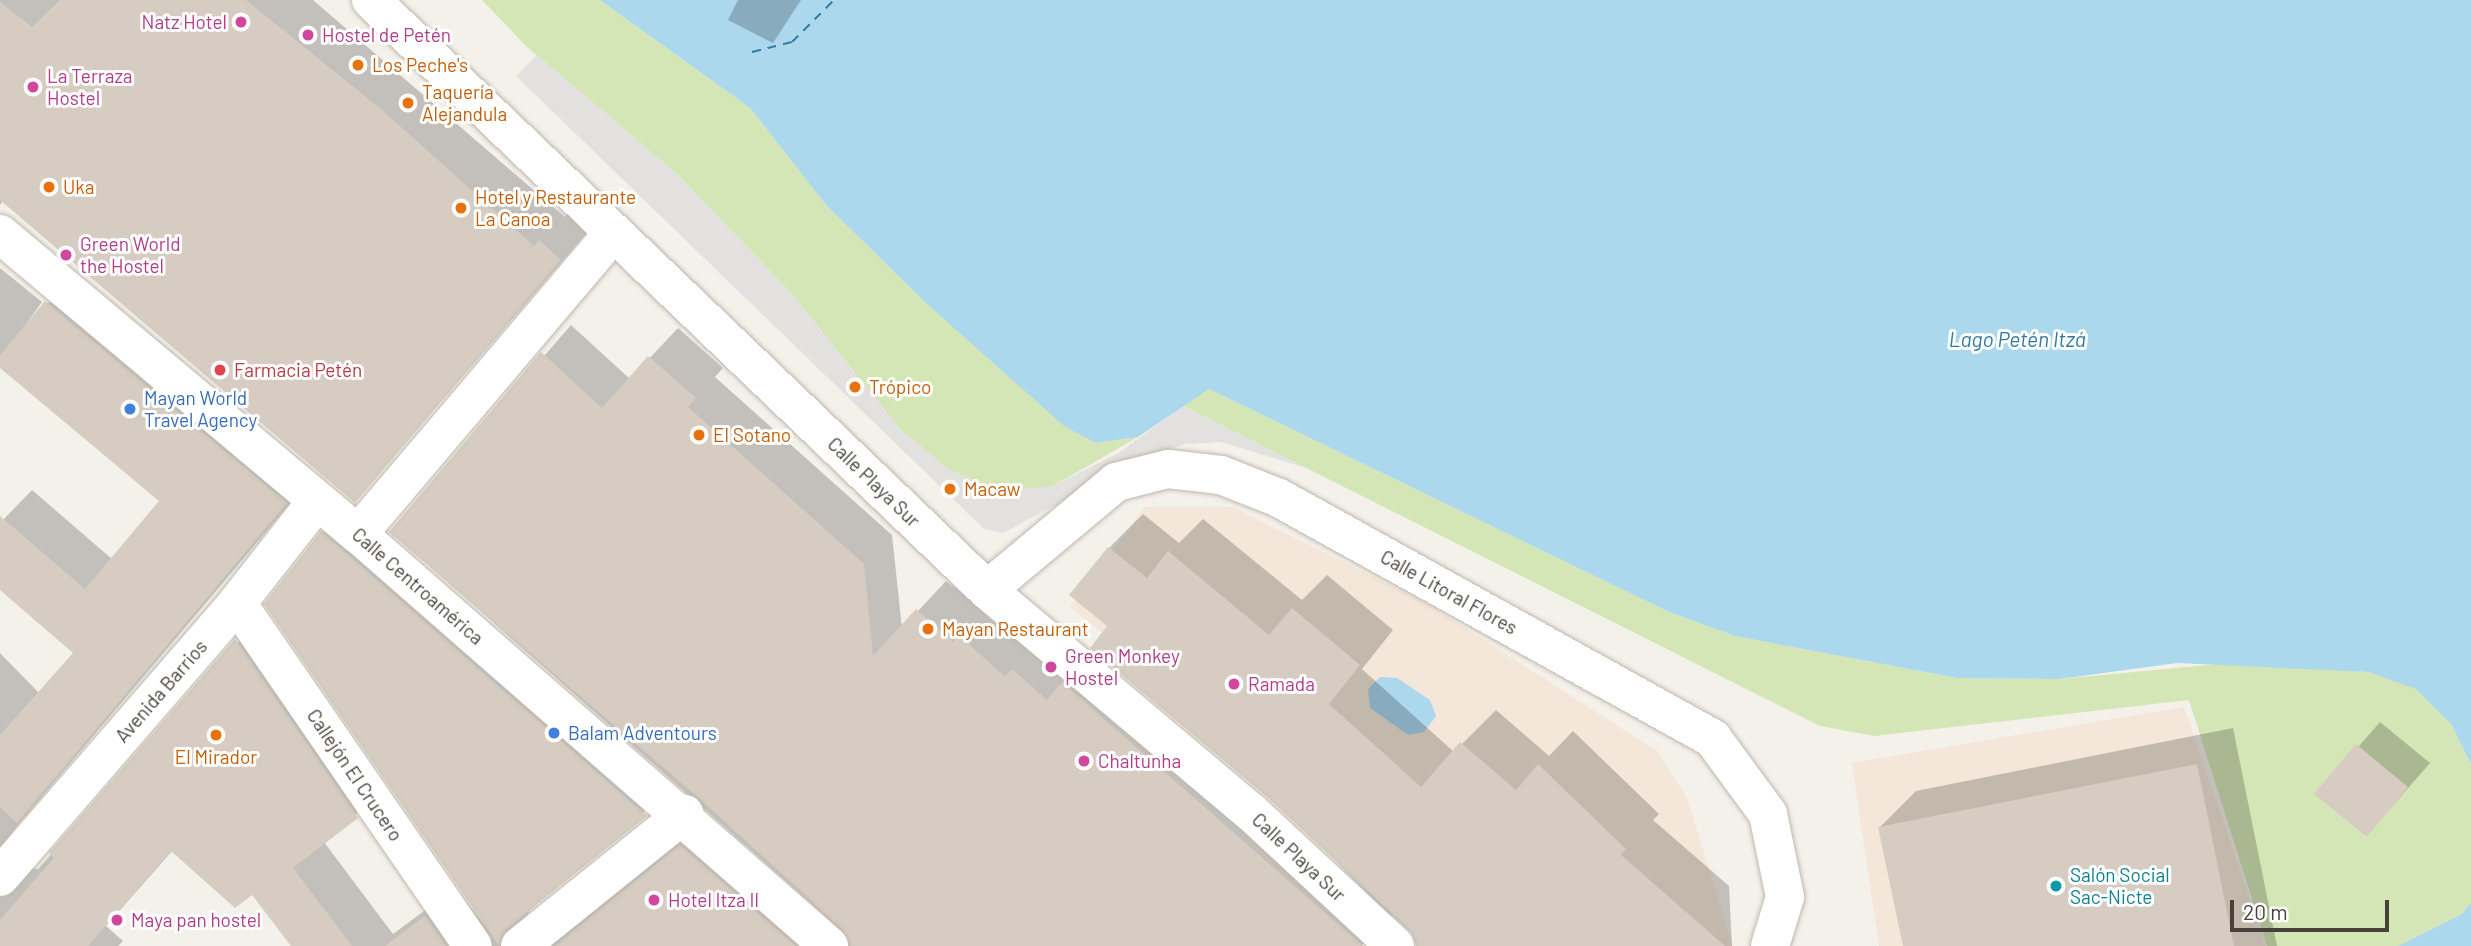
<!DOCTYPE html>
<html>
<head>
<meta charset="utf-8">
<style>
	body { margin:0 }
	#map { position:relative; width:2471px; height:946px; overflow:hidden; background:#f4f1eb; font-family:Barlow,sans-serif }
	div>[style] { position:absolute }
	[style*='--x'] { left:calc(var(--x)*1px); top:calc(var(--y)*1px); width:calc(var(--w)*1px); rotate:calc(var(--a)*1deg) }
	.commercial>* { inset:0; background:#f4e6d8 }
	.green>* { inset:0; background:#d5e6b6 }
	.parking>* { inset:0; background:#e3e1df }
	.water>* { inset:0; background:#abd8ed }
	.shadow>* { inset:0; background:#0003 }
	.ferry>* { height:2px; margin-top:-1px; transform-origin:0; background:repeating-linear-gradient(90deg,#337b9f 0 9px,transparent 0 16px) }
	.building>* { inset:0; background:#d6ccc1 }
	.roads { filter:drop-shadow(0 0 2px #c0b8ae) drop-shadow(0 0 2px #c0b8ae) }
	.minor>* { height:38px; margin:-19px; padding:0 19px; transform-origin:19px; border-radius:19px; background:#fff }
	.dots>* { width:19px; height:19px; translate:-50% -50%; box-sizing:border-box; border:4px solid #fff; border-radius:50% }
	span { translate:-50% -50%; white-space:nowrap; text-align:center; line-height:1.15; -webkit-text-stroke:6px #fff; paint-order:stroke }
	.hotel-label { font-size:19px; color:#b23c85 }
	.right { translate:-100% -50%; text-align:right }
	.left { translate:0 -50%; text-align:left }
	.food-label { font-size:19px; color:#c56008 }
	.health-label { font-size:19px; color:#be3a42 }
	.shop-label { font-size:19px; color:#366cbe }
	.street-label { font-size:19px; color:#484139 }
	.culture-label { font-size:19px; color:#0d838f }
	.water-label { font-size:21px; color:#337b9f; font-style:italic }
	.scale { position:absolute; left:2230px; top:900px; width:159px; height:32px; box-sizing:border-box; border:4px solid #484139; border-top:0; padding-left:9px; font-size:21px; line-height:24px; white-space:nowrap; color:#484139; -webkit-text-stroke:5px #fff; paint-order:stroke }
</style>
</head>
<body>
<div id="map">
	<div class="commercial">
		<div style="clip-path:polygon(1145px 507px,1233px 507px,1426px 603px,1657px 751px,1687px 798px,1733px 946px,1491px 946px,1070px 607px)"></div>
		<div style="clip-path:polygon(2184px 707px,2266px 946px,1879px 946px,1852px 763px)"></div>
	</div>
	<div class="green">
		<div style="clip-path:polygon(482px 0,600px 0,750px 108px,827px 206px,927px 304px,1096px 443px,1138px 437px,1053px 486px,1001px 492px,949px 470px,900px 429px,792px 294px,677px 174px,526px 46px)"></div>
		<div style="clip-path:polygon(1209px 389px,1669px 612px,1735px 636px,1957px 678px,2060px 679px,2229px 663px,2368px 672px,2416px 688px,2451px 724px,2471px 764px,2471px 903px,2462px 914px,2398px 946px,2267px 946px,2189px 700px,1874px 736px,1820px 726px,1183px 406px)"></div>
	</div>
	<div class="parking">
		<div style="clip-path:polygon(537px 55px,677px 174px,792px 294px,900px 429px,949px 470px,1001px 492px,1053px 486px,1120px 452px,1183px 406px,1306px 468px,1221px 442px,1185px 444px,1143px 458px,1003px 533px,984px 529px,516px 76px)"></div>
	</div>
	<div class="water">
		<div style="clip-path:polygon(600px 0,2471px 0,2471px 764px,2451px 724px,2416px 689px,2368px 672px,2177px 663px,2060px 679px,1957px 678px,1735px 636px,1669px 612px,1209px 389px,1138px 437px,1096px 443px,1064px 426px,927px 304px,827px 206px,750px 108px)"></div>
		<div style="clip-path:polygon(1380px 677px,1397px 678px,1430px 700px,1436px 716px,1424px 732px,1408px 735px,1370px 708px,1368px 689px)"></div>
		<div style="clip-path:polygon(2471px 903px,2471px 946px,2398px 946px,2462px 914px)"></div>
	</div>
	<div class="shadow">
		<div style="clip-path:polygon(0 0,313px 0,565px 217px,570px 211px,590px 229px,355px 501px,3px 201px,0 205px)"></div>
		<div style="clip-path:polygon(738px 0,801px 0,773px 43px,728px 20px)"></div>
		<div style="clip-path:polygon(0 268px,42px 302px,11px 345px,75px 273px,315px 474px,12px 832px,7px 854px,15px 866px,38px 869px,265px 612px,386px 788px,324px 842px,393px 934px,455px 888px,494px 936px,322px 533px,351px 504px,674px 786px,531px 907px,526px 919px,710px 818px,848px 936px,391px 532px,571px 325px,630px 379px,678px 328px,723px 368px,715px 377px,892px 535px,902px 628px,946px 581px,1380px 907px,1110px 626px,1109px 548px,1143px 514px,1179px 543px,1203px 519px,1302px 600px,1327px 575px,1393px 630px,1362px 669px,1454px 752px,1496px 710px,1549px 756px,1573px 731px,1659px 814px,1653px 820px,1729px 886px,1732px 946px,1426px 946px,1392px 915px,1361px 946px,293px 946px,253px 893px,173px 850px,106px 926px,123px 941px,118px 946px,0 946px,0 653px,39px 693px,75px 653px,0 588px,0 523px,32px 490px,112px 559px,162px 501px,0 366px)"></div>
		<div style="clip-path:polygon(2380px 722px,2430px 763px,2367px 835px,2317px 794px)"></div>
		<div style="clip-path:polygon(2233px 728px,2277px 946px,1904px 946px,1880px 827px,1916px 791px)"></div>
	</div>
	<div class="ferry">
		<div style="--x:752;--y:52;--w:41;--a:-14"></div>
		<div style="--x:792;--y:42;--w:59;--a:-45"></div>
	</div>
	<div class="building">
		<div style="clip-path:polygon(60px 0,246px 0,382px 110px,534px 246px,539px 240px,561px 260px,355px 503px,0 200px,0 2px,32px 27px)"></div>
		<div style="clip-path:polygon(45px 301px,287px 503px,17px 823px,0 807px,0 735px,73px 653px,0 590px,0 516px,85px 589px,159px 501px,0 368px,0 355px)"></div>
		<div style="clip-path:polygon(541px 352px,602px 408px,648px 356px,696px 398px,688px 407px,864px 564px,873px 656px,916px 609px,953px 642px,959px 635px,1005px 677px,1012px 669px,1047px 700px,1062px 682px,1363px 946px,850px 946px,843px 930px,701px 800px,389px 532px)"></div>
		<div style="clip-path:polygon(321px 531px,647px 816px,506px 929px,499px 946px,264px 604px)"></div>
		<div style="clip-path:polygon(1108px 547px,1147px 578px,1168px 551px,1269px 635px,1292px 608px,1360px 665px,1329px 704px,1421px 787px,1460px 742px,1516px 790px,1538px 764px,1626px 849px,1621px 855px,1725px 946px,1416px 946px,1410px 930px,1267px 797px,1090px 648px,1107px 626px,1069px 595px)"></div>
		<div style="clip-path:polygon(235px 639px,358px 818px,293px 868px,352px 946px,291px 946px,252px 895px,235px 908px,171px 851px,88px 946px,0 946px,0 920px,54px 858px,49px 853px)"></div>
		<div style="clip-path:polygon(2356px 744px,2408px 787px,2367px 837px,2314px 794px)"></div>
		<div style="clip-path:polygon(2197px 764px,2234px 946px,1903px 946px,1878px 827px)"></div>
		<div style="clip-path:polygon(680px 845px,796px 946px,555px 946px)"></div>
		<div style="clip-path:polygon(425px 916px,446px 946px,385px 946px)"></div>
	</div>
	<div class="roads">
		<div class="minor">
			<div style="--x:371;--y:0;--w:853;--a:43.76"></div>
			<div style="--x:987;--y:590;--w:346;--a:40.1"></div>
			<div style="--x:1252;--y:813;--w:195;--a:42.9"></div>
			<div style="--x:0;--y:234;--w:467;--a:40"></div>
			<div style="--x:358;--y:534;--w:626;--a:41.18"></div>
			<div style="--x:358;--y:534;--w:394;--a:-49.7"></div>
			<div style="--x:987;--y:590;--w:168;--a:-39.9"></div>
			<div style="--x:1116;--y:482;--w:54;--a:-14"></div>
			<div style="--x:1168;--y:469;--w:53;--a:6.5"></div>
			<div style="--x:1221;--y:475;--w:62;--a:21.6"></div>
			<div style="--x:1279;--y:498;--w:496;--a:29"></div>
			<div style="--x:1713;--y:739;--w:93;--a:53.7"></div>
			<div style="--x:1768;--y:814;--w:85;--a:78.4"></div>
			<div style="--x:1785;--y:897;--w:51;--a:107"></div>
			<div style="--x:237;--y:603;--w:416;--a:55.5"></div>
			<div style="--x:0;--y:877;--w:362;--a:-49.1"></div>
			<div style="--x:237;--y:603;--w:130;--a:-51.9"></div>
			<div style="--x:520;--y:946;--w:211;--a:-38.8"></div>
		</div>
	</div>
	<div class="dots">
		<div style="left:241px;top:22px;background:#d1479c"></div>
		<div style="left:308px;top:35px;background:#d1479c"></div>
		<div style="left:358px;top:65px;background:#e8710a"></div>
		<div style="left:33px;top:87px;background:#d1479c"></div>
		<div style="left:408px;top:103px;background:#e8710a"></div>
		<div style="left:49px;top:187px;background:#e8710a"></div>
		<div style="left:461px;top:208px;background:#e8710a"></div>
		<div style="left:66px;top:255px;background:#d1479c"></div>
		<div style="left:220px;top:370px;background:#e0444e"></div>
		<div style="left:855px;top:387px;background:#e8710a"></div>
		<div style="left:130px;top:409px;background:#3f7fe0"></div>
		<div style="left:699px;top:435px;background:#e8710a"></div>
		<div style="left:950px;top:489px;background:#e8710a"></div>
		<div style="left:928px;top:629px;background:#e8710a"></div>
		<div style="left:1051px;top:667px;background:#d1479c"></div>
		<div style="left:1234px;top:684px;background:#d1479c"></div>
		<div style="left:554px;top:733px;background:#3f7fe0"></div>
		<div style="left:216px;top:735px;background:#e8710a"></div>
		<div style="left:1084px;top:761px;background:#d1479c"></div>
		<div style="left:2056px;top:886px;background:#0f9aa8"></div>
		<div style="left:654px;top:900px;background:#d1479c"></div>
		<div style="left:117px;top:920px;background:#d1479c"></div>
	</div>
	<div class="hotel-label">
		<span class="right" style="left:227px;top:22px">Natz Hotel</span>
		<span class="left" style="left:322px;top:35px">Hostel de Petén</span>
		<span class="left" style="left:47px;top:87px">La Terraza<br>Hostel</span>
		<span class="left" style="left:80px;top:255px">Green World<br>the Hostel</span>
		<span class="left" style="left:1065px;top:667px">Green Monkey<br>Hostel</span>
		<span class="left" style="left:1248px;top:684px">Ramada</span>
		<span class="left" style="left:1098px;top:761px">Chaltunha</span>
		<span class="left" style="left:668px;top:900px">Hotel Itza II</span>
		<span class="left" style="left:131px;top:920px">Maya pan hostel</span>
	</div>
	<div class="food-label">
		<span class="left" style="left:372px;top:65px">Los Peche's</span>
		<span class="left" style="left:422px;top:103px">Taquería<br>Alejandula</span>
		<span class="left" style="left:63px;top:187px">Uka</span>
		<span class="left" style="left:475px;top:208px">Hotel y Restaurante<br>La Canoa</span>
		<span class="left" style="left:869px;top:387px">Trópico</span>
		<span class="left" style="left:713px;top:435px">El Sotano</span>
		<span class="left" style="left:964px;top:489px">Macaw</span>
		<span class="left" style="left:942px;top:629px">Mayan Restaurant</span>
		<span style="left:216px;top:757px">El Mirador</span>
	</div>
	<div class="health-label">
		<span class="left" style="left:234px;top:370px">Farmacia Petén</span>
	</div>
	<div class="shop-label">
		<span class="left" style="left:144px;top:409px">Mayan World<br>Travel Agency</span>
		<span class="left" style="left:568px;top:733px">Balam Adventours</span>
	</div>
	<div class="street-label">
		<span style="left:874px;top:482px;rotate:44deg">Calle Playa Sur</span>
		<span style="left:418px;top:586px;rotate:41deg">Calle Centroamérica</span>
		<span style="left:1449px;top:592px;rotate:29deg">Calle Litoral Flores</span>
		<span style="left:161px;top:691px;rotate:-49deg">Avenida Barrios</span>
		<span style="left:355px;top:775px;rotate:56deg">Callejón El Crucero</span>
		<span style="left:1299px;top:857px;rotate:43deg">Calle Playa Sur</span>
	</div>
	<div class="culture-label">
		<span class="left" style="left:2070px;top:886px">Salón Social<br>Sac-Nicte</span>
	</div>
	<div class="water-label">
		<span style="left:2017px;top:339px">Lago Petén Itzá</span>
	</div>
	<div class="scale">20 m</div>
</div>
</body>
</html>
